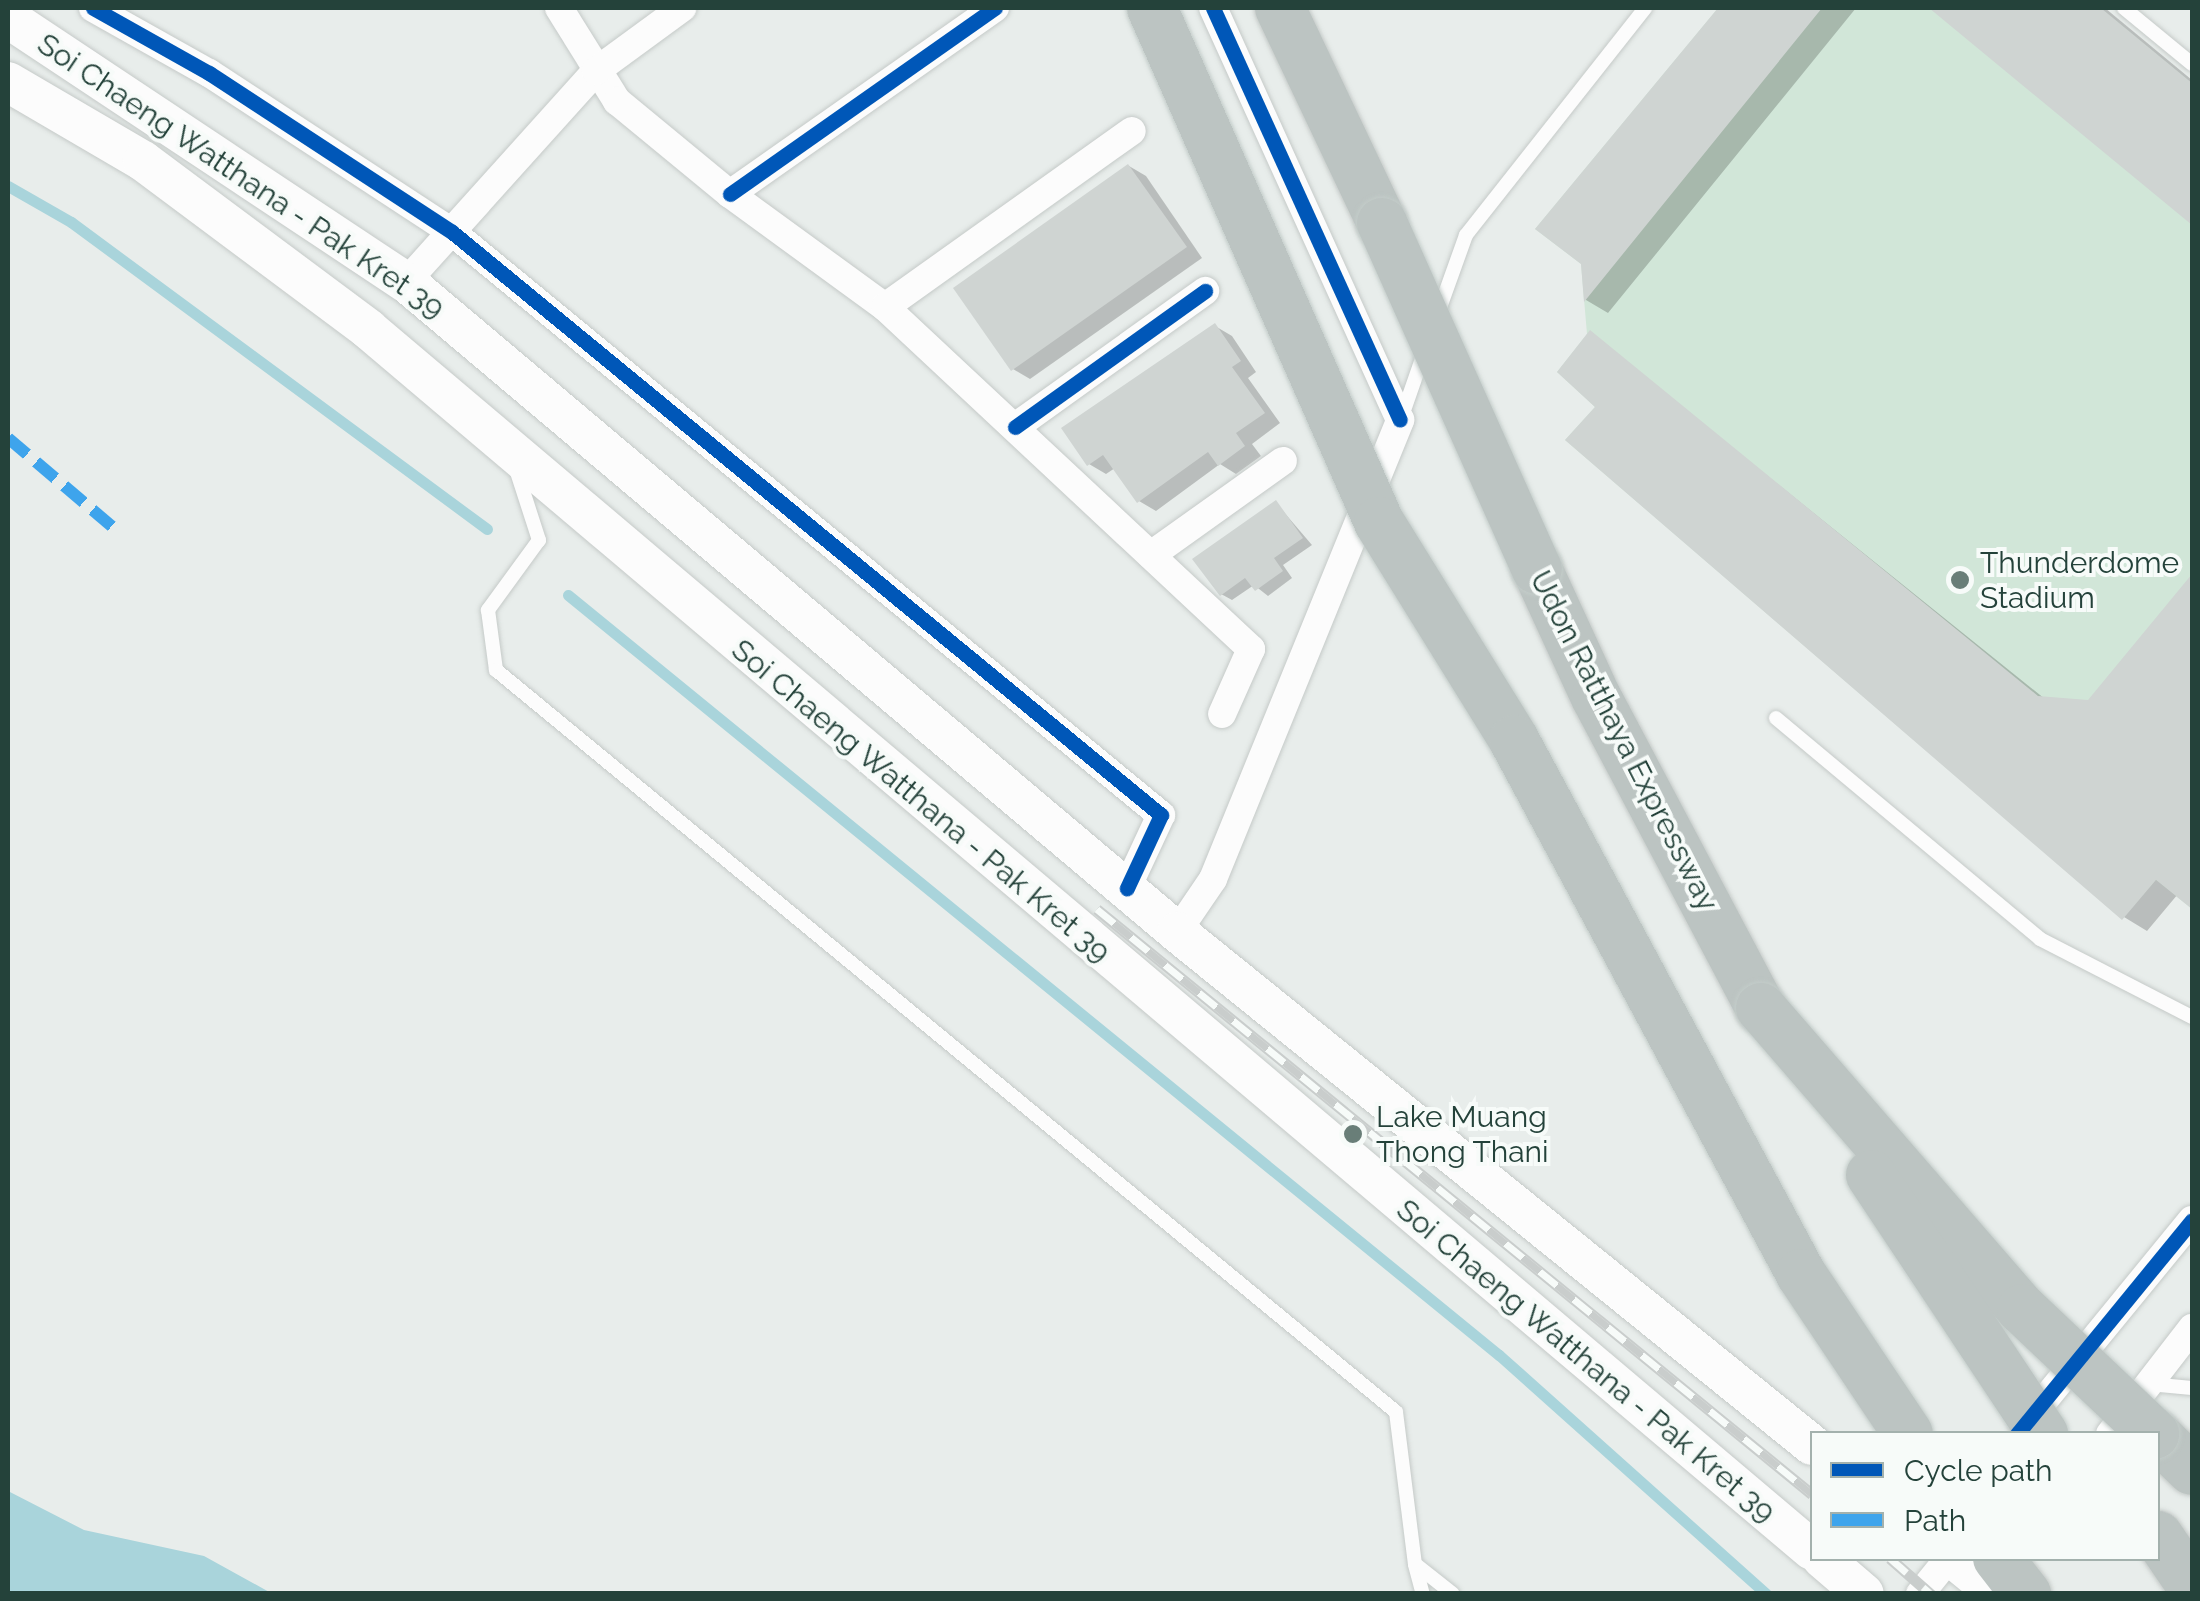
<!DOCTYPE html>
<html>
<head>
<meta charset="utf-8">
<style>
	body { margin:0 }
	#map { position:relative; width:2200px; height:1601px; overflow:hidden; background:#e8edeb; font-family:Raleway,sans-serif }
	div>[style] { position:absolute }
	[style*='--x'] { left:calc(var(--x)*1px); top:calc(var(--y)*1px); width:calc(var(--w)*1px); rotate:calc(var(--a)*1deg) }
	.green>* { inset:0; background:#d1e6d8 }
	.water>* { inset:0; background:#a9d4db }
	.shadow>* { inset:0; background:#0003 }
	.stream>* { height:11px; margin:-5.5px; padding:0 5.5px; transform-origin:5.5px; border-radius:5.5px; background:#a9d4db }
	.building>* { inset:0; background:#cfd4d2 }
	.roads { filter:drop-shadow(0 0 2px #c5cac8) drop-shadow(0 0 2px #c5cac8) }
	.lane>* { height:14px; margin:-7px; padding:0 7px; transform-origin:7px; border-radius:7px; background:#fcfcfc }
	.street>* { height:28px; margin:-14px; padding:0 14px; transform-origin:14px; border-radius:14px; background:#fcfcfc }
	.secondary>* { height:40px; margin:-20px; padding:0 20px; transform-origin:20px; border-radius:20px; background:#fcfcfc }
	.highway>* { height:50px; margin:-25px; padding:0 25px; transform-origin:25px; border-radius:25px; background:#bcc4c2 }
	.rail>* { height:11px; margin-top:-5.5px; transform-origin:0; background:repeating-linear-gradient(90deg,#f7fbf9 0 22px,#c9cdcc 0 44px); box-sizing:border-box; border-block:2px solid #c9cdcc }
	.bridges { filter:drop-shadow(0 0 2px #c3ccc9) drop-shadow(0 0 2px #c3ccc9) }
	.highway-bridge>* { height:50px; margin:-25px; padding:0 25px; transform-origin:25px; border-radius:25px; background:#bcc4c2 }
	.quiet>* { height:12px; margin-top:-6px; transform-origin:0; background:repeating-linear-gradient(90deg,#3ea4ec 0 25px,transparent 0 37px) }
	.cycleway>* { height:15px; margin:-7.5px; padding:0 7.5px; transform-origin:7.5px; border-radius:7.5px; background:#0057b8 }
	.dots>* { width:28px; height:28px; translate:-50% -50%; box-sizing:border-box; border:5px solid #f7fbf9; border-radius:50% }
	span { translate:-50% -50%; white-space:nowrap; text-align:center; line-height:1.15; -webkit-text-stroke:8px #f7fbf9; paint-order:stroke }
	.street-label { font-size:30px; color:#24423a }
	.poi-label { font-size:30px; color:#24423a }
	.left { translate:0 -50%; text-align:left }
	.frame { position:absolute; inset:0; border:10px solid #24423a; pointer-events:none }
	.legend { position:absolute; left:1810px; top:1431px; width:350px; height:130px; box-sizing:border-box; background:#f7fbf9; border:2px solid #a3b1ad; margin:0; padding:12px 18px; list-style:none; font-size:30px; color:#24423a }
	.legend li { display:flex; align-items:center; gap:20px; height:50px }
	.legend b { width:50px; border:2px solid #a3b1ad }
</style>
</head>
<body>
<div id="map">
	<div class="green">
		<div style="clip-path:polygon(1718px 8px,2101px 8px,2192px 83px,2192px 720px,2140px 784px,2192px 825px,2192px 909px,2156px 880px,2122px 919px,1565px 440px,1595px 407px,1557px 372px,1587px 334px,1581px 264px,1535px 229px)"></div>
	</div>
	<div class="water">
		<div style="clip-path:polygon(8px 1491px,84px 1530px,204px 1556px,271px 1593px,8px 1593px)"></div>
	</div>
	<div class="shadow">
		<div style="clip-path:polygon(1721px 8px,1856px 8px,1608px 313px,1586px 300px,1583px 262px,1539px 229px)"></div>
		<div style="clip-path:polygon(1933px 8px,2105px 8px,2192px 80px,2192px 222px)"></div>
		<div style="clip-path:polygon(1129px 166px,1146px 176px,1202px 258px,1030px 379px,1013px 369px)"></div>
		<div style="clip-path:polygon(1215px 326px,1232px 336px,1256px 372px,1248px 378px,1280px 423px,1252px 444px,1261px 456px,1236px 474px,1220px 464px,1156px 511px,1139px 501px,1115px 468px,1106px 474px,1089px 464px)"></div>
		<div style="clip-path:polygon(1591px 334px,2045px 699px,2089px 703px,2192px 578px,2192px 905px,2178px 894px,2147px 931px,2124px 917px,1598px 407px)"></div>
		<div style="clip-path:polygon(1276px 503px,1312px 545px,1283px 565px,1292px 578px,1268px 596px,1254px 585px,1232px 600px,1221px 594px)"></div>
	</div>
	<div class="stream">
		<div style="--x:8;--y:186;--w:73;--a:29.7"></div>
		<div style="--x:71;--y:222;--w:517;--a:36.43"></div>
		<div style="--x:568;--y:595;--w:1202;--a:39.23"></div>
		<div style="--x:1499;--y:1355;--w:358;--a:41.8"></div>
	</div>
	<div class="building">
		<div style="clip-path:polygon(1718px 8px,1822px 8px,1584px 302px,1581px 264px,1535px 229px)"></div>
		<div style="clip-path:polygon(1929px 8px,2101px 8px,2192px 83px,2192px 225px)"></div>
		<div style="clip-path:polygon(1128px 164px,1187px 247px,1011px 371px,953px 288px)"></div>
		<div style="clip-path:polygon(1215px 323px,1241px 361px,1232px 367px,1265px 413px,1236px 433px,1245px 446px,1218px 466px,1208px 452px,1137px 503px,1103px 455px,1087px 466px,1061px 428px)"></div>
		<div style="clip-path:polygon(1590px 330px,2038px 696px,2088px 700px,2192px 574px,2192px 909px,2156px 880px,2122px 920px,1565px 440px,1595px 407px,1557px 372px)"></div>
		<div style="clip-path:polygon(1276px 500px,1303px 538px,1274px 558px,1283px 571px,1255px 591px,1245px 578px,1220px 596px,1192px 559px)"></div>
	</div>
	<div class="roads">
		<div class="lane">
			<div style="--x:2124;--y:8;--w:88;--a:39.5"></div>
			<div style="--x:1437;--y:316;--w:86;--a:-70.3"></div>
			<div style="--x:1466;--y:235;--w:289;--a:-51.7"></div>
			<div style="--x:1401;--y:419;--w:73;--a:-70.8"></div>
			<div style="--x:516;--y:469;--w:75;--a:72.1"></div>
			<div style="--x:539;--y:540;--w:87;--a:126.1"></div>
			<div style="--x:488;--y:610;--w:61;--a:82.4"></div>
			<div style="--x:496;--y:670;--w:1166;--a:39.5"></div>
			<div style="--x:1396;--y:1412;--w:153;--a:82.9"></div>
			<div style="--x:1415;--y:1564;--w:48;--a:38.3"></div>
			<div style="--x:1776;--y:718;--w:344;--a:39.9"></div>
			<div style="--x:2040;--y:939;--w:171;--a:27.2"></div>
			<div style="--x:2149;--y:1384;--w:43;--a:5.3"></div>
			<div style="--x:1415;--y:1565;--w:30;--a:75"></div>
		</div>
		<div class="street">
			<div style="--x:93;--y:8;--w:133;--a:29.3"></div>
			<div style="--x:209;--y:73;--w:290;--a:33.2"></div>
			<div style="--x:452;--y:232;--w:918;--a:39.43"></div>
			<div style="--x:1161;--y:815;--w:81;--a:115"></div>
			<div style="--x:559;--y:8;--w:110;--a:58.1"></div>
			<div style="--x:617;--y:101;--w:146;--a:39.5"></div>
			<div style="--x:730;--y:194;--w:192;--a:36.1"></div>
			<div style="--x:885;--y:307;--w:501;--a:43.06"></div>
			<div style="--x:1251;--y:649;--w:71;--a:114"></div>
			<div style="--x:730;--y:194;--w:324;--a:-35.1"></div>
			<div style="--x:406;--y:282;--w:284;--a:-48"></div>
			<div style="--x:596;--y:71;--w:107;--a:-36.2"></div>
			<div style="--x:885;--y:307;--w:303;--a:-35.5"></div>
			<div style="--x:1015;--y:427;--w:234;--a:-35.6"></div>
			<div style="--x:1151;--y:555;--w:162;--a:-35.5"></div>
			<div style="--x:1177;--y:932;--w:64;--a:-55.8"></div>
			<div style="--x:1213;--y:879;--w:496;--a:-67.8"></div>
			<div style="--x:1400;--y:420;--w:452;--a:-114.4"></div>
			<div style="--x:2024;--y:1425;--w:265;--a:-50.7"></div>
			<div style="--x:2110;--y:1434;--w:134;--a:-52.3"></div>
			<div style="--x:1920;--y:1594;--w:46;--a:-51.1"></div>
		</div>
		<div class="secondary">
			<div style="--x:8;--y:18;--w:478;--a:33.6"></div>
			<div style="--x:406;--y:282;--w:1008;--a:40.13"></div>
			<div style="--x:1177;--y:932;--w:816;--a:38.93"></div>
			<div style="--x:8;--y:82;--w:156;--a:30.3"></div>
			<div style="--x:143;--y:161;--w:281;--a:36.7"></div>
			<div style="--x:368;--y:329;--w:1891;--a:40.22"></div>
			<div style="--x:1822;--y:1558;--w:55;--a:40.6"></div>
			<div style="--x:1953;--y:1558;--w:57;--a:39.3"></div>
		</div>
		<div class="highway">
			<div style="--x:1280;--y:8;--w:238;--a:64.6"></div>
			<div style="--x:1537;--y:569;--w:141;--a:65.3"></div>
			<div style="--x:1596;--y:697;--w:352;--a:62.1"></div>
			<div style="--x:2158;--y:1437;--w:47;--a:44.1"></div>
			<div style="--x:2158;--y:1536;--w:60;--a:55.8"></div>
			<div style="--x:1998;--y:1558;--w:46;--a:52.1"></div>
		</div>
	</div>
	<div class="rail">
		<div style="--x:1097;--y:909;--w:924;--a:39.29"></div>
		<div style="--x:1890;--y:1558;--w:55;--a:41.3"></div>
	</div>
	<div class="bridges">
		<div class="highway-bridge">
			<div style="--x:1152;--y:8;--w:562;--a:66.17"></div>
			<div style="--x:1379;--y:522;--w:256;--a:58.2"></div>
			<div style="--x:1514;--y:740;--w:606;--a:61.74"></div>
			<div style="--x:1801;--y:1274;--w:192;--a:56.2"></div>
			<div style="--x:1382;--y:223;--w:379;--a:65.9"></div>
			<div style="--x:1761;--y:1008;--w:398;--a:49.1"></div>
			<div style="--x:2022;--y:1309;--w:182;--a:43.4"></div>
			<div style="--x:1871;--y:1175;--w:311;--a:56.4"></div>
		</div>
	</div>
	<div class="quiet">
		<div style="--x:8;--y:438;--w:142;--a:40.4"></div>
	</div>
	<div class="cycleway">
		<div style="--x:93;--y:8;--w:133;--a:29.3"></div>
		<div style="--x:209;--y:73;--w:290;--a:33.2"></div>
		<div style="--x:452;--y:232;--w:918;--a:39.43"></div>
		<div style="--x:1161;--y:815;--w:81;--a:115"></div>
		<div style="--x:1213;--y:8;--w:452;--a:65.6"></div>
		<div style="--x:730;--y:194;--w:324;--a:-35.1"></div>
		<div style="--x:1015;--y:427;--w:234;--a:-35.6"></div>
		<div style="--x:2017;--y:1434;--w:276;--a:-50.7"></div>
	</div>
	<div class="dots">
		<div style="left:1960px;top:580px;background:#697e78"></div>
		<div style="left:1353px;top:1134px;background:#697e78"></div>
	</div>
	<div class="street-label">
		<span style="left:241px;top:176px;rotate:34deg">Soi Chaeng Watthana - Pak Kret 39</span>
		<span style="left:1624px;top:741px;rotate:63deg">Udon Ratthaya Expressway</span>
		<span style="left:921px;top:801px;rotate:40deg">Soi Chaeng Watthana - Pak Kret 39</span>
		<span style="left:1586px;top:1361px;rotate:40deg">Soi Chaeng Watthana - Pak Kret 39</span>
	</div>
	<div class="poi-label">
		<span class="left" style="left:1980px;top:580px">Thunderdome<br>Stadium</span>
		<span class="left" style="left:1376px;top:1134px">Lake Muang<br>Thong Thani</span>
	</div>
	<div class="frame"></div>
	<ul class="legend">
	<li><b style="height:12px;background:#0057b8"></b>Cycle path</li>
	<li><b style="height:12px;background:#3ea4ec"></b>Path</li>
	</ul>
</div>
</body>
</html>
